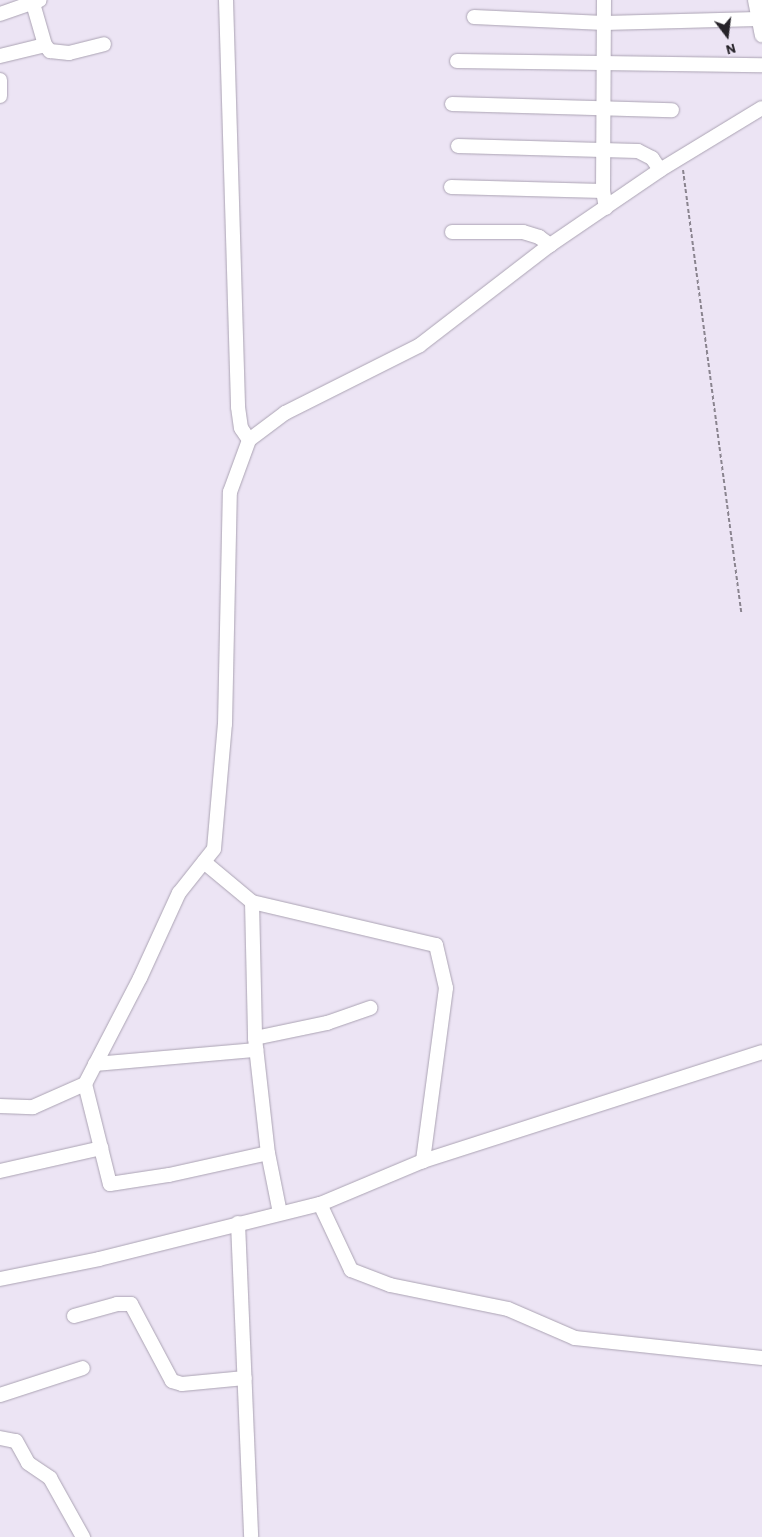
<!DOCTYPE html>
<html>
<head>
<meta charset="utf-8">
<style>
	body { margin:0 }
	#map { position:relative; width:762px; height:1537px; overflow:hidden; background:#ece4f4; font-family:Barlow,sans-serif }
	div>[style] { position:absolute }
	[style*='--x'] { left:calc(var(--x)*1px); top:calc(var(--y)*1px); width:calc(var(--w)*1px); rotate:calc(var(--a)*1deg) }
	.path>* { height:2px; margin-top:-1px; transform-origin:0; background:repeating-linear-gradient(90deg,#8a848f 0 4px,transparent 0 6.5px) }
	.roads { filter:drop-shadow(0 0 1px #aba3b3) drop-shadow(0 0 1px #aba3b3) }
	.minor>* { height:14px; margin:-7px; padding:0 7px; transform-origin:7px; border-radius:7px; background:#fff }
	span { translate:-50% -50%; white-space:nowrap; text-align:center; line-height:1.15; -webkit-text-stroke:4.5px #ece4f4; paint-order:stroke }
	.north { position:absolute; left:702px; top:10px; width:50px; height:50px; -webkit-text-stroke:4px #ece4f4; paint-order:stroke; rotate:165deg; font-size:14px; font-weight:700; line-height:20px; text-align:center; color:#262329 }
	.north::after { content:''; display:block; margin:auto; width:18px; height:22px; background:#262329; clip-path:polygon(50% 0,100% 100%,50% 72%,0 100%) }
</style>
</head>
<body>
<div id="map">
	<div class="path">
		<div style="--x:683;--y:170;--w:447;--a:82.5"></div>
	</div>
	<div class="roads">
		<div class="minor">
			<div style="--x:32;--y:0;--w:47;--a:73.9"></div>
			<div style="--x:45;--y:45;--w:8;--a:50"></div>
			<div style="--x:50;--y:51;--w:19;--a:6"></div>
			<div style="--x:69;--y:53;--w:36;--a:-14"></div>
			<div style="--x:226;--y:0;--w:407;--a:88.3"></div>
			<div style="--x:238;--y:407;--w:21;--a:82"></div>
			<div style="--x:241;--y:428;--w:14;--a:56"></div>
			<div style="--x:604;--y:0;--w:191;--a:90.3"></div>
			<div style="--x:603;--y:191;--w:17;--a:80"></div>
			<div style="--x:755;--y:0;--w:36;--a:79"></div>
			<div style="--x:0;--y:14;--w:42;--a:-19.3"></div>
			<div style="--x:474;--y:17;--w:130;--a:2.6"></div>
			<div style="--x:604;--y:23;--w:154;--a:-1.5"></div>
			<div style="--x:0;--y:56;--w:46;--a:-13.7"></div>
			<div style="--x:457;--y:61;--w:305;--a:0.8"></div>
			<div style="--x:0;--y:80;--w:16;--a:90"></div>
			<div style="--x:452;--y:104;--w:220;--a:1.6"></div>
			<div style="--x:458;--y:146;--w:180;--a:1.6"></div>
			<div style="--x:638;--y:151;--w:16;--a:27"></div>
			<div style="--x:652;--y:158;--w:14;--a:56"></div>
			<div style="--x:451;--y:187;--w:152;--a:1.5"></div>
			<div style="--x:452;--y:232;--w:71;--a:0"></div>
			<div style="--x:523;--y:232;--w:17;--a:17"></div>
			<div style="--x:539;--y:237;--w:14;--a:36"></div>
			<div style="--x:204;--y:862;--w:62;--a:39.8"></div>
			<div style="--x:252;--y:902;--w:189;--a:13.2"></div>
			<div style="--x:436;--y:945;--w:44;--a:76.9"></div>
			<div style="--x:446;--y:988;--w:175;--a:97.6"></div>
			<div style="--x:423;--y:1161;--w:112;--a:157.3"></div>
			<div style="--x:252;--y:902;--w:136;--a:88.7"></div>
			<div style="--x:255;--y:1038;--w:116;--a:83.6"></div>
			<div style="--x:255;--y:1038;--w:74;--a:-11.8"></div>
			<div style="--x:327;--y:1023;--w:46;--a:-19.2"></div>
			<div style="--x:95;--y:1064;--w:162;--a:-5"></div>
			<div style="--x:85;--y:1084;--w:103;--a:76"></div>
			<div style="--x:110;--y:1184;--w:60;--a:-8.7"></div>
			<div style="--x:169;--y:1175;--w:101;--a:-12.5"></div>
			<div style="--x:268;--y:1153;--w:61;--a:78.7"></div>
			<div style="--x:0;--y:1106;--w:33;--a:2"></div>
			<div style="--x:33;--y:1107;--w:57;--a:-23.9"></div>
			<div style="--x:85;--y:1084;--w:119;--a:-62.6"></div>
			<div style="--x:140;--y:978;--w:94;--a:-65.4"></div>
			<div style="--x:179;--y:893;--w:56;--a:-51.5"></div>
			<div style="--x:214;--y:849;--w:125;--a:-85"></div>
			<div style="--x:225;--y:724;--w:232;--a:-88.8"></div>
			<div style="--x:230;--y:492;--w:55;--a:-69.9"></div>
			<div style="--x:249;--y:440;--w:45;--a:-36.9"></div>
			<div style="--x:285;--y:413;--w:151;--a:-26.7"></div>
			<div style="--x:420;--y:345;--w:164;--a:-37.6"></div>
			<div style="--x:550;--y:245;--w:133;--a:-34.3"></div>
			<div style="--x:660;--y:170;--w:119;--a:-31.3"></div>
			<div style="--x:423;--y:1161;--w:356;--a:-17.8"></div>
			<div style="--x:0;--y:1171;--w:104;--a:-12.8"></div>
			<div style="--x:238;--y:1223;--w:314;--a:87.6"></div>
			<div style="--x:0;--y:1279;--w:101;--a:-11.4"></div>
			<div style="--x:99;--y:1259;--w:228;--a:-14"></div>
			<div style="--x:320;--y:1204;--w:73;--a:64.8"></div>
			<div style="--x:351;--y:1270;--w:42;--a:21"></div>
			<div style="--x:390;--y:1285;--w:120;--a:11.5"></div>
			<div style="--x:508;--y:1309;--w:73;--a:23.4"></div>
			<div style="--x:575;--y:1338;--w:188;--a:6.1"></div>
			<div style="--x:74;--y:1316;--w:45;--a:-15.6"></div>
			<div style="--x:117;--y:1304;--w:14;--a:0"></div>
			<div style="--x:131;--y:1304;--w:87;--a:62"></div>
			<div style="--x:172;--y:1381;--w:10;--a:17"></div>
			<div style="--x:182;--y:1384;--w:63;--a:-5.4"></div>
			<div style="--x:0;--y:1395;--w:87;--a:-18"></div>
			<div style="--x:0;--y:1438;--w:16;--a:11"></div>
			<div style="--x:16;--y:1441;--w:25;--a:61"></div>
			<div style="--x:28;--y:1463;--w:27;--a:34"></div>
			<div style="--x:50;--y:1478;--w:68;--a:60.8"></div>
		</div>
	</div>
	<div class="north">N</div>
</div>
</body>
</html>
